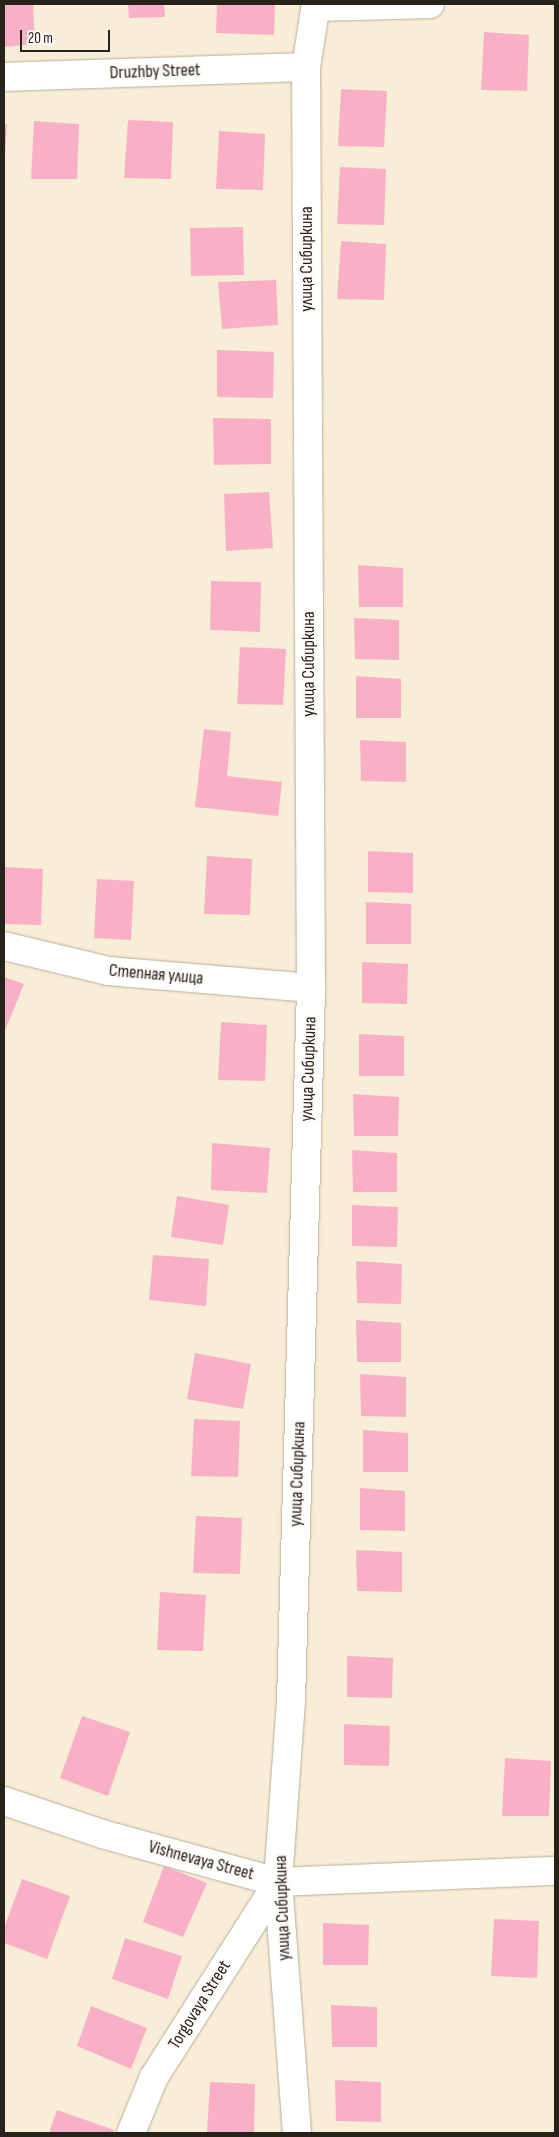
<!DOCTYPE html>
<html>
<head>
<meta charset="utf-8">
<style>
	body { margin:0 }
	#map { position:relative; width:559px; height:2137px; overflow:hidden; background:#f8edd7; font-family:"Sofia Sans Condensed",sans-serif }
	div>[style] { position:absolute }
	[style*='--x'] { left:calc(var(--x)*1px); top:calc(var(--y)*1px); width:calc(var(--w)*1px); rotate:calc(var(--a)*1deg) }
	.building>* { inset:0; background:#f9b0c7 }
	.roads { filter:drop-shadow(0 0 1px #b8ae99) drop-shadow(0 0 1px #b8ae99) }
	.minor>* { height:28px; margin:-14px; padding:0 14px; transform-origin:14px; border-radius:14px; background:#fff }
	span { translate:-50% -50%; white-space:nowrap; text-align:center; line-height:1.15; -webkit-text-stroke:5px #fdfbf7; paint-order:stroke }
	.street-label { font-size:18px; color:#27231b }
	.frame { position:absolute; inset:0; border:5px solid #27231b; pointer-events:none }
	.scale { position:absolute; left:20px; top:30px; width:90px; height:22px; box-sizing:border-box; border:2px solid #27231b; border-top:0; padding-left:6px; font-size:15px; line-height:18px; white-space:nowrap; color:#27231b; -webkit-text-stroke:4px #fdfbf7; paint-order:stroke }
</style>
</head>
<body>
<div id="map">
	<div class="building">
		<div style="clip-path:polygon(4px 4px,33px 4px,35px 44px,4px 47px)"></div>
		<div style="clip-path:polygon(128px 4px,164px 4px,165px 17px,129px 18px)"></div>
		<div style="clip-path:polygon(217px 4px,275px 4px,274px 35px,216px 33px)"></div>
		<div style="clip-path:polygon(484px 32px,529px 35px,527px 91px,481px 90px)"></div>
		<div style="clip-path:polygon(341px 89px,387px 91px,384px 147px,338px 146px)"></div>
		<div style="clip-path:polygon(128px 120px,173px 122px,171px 179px,124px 178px)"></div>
		<div style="clip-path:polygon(34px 121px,79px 124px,77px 179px,31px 179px)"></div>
		<div style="clip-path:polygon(4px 124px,7px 124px,5px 157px,4px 157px)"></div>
		<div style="clip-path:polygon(219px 131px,265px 134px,263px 190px,216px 189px)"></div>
		<div style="clip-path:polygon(340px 167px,386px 169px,384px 225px,337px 224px)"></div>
		<div style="clip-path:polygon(243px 227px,244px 275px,191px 276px,190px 228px)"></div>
		<div style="clip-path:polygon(341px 241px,386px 244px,384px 300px,337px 299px)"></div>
		<div style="clip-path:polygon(276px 280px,278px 325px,222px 329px,218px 282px)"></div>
		<div style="clip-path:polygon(217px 350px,274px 352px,273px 398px,217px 397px)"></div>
		<div style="clip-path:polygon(213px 418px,271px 419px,271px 464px,214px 465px)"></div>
		<div style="clip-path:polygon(269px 492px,273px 548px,226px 551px,224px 494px)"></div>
		<div style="clip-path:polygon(358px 565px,403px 568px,403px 607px,359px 607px)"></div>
		<div style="clip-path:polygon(211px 581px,261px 582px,260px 632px,210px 630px)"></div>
		<div style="clip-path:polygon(354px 618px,399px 620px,399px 660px,355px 659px)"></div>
		<div style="clip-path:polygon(240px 647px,286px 649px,283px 705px,237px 704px)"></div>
		<div style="clip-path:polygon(356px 676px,401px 679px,401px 718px,356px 718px)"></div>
		<div style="clip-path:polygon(204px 729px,231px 732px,227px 776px,282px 782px,278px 816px,195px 807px)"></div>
		<div style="clip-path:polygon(360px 740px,406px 742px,406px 782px,361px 781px)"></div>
		<div style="clip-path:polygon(368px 851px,413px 853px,413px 893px,368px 892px)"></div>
		<div style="clip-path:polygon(207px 856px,252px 859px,250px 915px,204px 914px)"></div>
		<div style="clip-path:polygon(4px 867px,43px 869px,41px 925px,4px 924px)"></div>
		<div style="clip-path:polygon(97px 879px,134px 881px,131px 940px,94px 938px)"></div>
		<div style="clip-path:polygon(366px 902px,411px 904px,411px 944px,366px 944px)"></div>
		<div style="clip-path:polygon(362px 962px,408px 964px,407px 1004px,362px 1003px)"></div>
		<div style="clip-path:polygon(4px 977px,24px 984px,4px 1033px)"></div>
		<div style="clip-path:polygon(221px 1022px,267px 1025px,265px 1081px,218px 1080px)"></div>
		<div style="clip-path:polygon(359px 1034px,404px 1036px,404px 1076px,359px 1076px)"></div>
		<div style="clip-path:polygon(353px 1094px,399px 1097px,398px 1136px,354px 1136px)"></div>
		<div style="clip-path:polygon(212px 1143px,270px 1148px,267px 1193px,211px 1190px)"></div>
		<div style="clip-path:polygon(352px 1150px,397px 1153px,397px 1192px,353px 1192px)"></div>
		<div style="clip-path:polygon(177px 1196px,229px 1205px,223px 1245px,171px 1237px)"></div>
		<div style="clip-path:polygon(352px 1205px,398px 1207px,397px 1247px,352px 1246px)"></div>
		<div style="clip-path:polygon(153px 1255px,209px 1259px,206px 1306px,149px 1300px)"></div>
		<div style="clip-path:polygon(356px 1261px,402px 1264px,401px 1304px,357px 1303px)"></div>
		<div style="clip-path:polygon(356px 1320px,401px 1323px,401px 1362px,357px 1362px)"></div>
		<div style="clip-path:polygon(195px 1353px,251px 1364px,243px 1409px,187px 1399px)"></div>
		<div style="clip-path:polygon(360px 1374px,406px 1377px,406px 1417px,361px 1416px)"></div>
		<div style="clip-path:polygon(194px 1419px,240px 1421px,238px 1477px,191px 1476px)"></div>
		<div style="clip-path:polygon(363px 1430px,408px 1433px,408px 1472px,363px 1472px)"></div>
		<div style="clip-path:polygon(360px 1488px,405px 1491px,405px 1531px,360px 1530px)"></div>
		<div style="clip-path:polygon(196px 1516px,242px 1518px,240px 1574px,193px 1573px)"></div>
		<div style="clip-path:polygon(356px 1550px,402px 1552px,402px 1592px,357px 1591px)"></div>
		<div style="clip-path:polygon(160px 1592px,206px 1595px,203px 1651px,157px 1650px)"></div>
		<div style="clip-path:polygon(347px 1656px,393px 1658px,392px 1698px,347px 1697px)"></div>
		<div style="clip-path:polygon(82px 1716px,130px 1732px,108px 1796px,60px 1778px)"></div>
		<div style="clip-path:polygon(344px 1724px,390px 1726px,389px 1766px,344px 1765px)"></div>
		<div style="clip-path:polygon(505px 1758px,551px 1761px,549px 1816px,502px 1816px)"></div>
		<div style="clip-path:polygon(164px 1866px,207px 1883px,183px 1937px,143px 1922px)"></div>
		<div style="clip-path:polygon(22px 1879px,70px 1896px,47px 1959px,4px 1943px,4px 1928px)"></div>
		<div style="clip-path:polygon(494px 1919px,539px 1921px,537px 1978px,491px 1976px)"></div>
		<div style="clip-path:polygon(323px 1923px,369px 1925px,368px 1965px,323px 1965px)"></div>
		<div style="clip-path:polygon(125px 1938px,182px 1956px,168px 1999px,112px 1979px)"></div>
		<div style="clip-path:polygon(331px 2005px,377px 2007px,377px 2047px,332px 2047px)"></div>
		<div style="clip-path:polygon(91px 2006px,147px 2028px,131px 2069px,77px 2046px)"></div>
		<div style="clip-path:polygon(335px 2080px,381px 2082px,381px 2122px,336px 2121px)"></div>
		<div style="clip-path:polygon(210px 2082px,255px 2084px,254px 2133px,207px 2133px)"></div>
		<div style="clip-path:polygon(57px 2110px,114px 2130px,113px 2133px,49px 2133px)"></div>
	</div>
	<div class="roads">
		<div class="minor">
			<div style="--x:317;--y:7;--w:113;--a:-1.5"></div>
			<div style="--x:4;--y:77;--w:302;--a:-1.9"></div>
			<div style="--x:4;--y:946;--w:107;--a:13.5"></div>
			<div style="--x:108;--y:971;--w:204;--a:4.8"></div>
			<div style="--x:4;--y:1801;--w:103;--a:18.6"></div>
			<div style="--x:102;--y:1834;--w:182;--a:15.3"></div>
			<div style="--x:278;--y:1882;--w:277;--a:-2.3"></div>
			<div style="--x:131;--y:2133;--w:61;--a:-67.7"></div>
			<div style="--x:154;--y:2077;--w:231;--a:-57.5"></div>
			<div style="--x:297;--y:2133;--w:252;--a:-94.3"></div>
			<div style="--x:278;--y:1882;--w:181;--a:-85.9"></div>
			<div style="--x:291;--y:1701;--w:713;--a:-88.39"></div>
			<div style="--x:311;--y:988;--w:921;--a:-90.31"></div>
			<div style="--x:306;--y:67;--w:64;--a:-81"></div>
		</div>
	</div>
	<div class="street-label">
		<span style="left:155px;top:72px;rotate:-2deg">Druzhby Street</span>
		<span style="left:307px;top:259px;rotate:-90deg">улица Сибиркина</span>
		<span style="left:309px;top:664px;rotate:-90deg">улица Сибиркина</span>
		<span style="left:156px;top:975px;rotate:5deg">Степная улица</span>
		<span style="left:309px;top:1069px;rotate:-88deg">улица Сибиркина</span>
		<span style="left:298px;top:1474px;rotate:-88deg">улица Сибиркина</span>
		<span style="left:201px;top:1861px;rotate:15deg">Vishnevaya Street</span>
		<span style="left:283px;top:1908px;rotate:-92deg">улица Сибиркина</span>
		<span style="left:200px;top:2005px;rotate:-58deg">Torgovaya Street</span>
	</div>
	<div class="frame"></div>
	<div class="scale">20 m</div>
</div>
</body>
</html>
